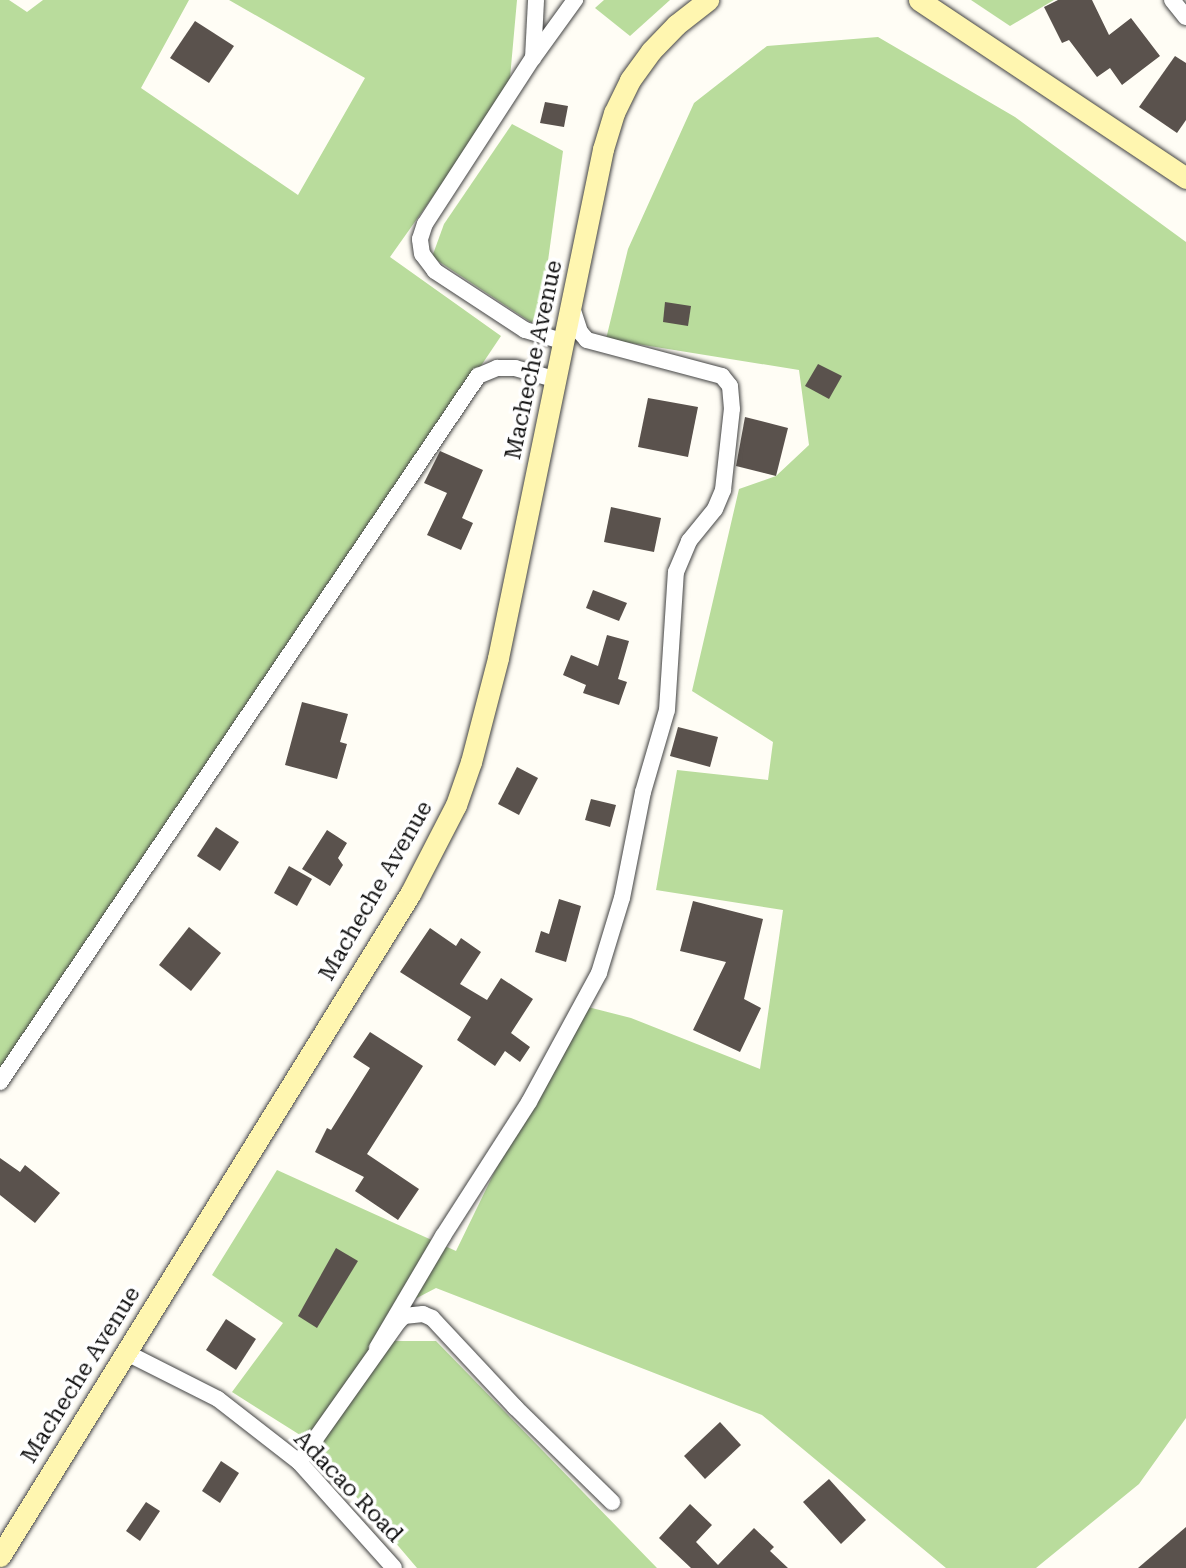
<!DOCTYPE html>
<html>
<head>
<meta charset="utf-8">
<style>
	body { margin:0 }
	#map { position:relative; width:1186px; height:1568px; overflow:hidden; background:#fffdf5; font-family:"Roboto Serif",serif }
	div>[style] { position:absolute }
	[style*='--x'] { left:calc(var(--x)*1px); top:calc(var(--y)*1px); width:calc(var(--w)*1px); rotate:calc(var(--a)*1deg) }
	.forest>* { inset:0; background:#b9dc9c }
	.building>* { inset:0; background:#5a524d }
	.roads { filter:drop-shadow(0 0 2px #444) drop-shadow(0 0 2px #444) }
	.street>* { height:16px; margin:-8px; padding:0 8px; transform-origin:8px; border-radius:8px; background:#fff }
	.secondary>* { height:21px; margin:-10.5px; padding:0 10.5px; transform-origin:10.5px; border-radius:10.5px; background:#fff6b0 }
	span { translate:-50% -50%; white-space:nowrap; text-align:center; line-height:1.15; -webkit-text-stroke:7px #fff; paint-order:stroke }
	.street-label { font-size:23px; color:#111 }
</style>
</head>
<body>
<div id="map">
	<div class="forest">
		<div style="clip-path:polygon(0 0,9px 0,27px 12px,43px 0,189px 0,141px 88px,298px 195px,365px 78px,229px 0,517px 0,509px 89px,390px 257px,501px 336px,0 1082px)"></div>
		<div style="clip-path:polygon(604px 0,670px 0,630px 36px,595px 8px)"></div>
		<div style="clip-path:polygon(971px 0,1054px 0,1010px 26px)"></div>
		<div style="clip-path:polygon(878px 37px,1015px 117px,1186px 242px,1186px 1418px,1139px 1484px,1036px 1568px,946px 1568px,762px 1415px,436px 1288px,394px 1310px,374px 1341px,436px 1341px,657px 1568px,417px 1568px,308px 1440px,232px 1392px,283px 1323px,212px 1275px,277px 1170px,456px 1251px,547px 1064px,584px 1006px,631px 1018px,760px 1069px,783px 910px,656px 890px,677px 770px,768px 780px,773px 742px,692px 691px,739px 489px,776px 476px,809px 445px,799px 370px,606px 339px,628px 249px,694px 103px,767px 46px)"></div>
		<div style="clip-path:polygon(512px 124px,563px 151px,544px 290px,532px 323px,432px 257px,444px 224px)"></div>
	</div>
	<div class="building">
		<div style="clip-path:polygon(1058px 0,1092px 0,1109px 35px,1131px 18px,1160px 56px,1122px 85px,1110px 68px,1097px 77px,1069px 40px,1062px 43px,1044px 7px)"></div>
		<div style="clip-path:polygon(195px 21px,234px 46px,209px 83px,170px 58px)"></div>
		<div style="clip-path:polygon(1175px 56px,1186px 63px,1186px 120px,1177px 133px,1139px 107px)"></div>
		<div style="clip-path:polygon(545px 102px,568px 106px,564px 127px,540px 123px)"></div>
		<div style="clip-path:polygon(665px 302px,691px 306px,688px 326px,663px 322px)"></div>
		<div style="clip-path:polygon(818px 364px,842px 376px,829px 399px,805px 386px)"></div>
		<div style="clip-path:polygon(648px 398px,698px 407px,688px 457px,638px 447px)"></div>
		<div style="clip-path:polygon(745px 417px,788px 428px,776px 476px,736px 466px)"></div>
		<div style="clip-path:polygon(440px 451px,483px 470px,462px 518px,473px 523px,461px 550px,427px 535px,447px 493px,424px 483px)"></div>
		<div style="clip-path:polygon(611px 507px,661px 518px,654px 552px,604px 542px)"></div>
		<div style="clip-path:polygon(593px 590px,627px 603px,619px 621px,586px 608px)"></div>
		<div style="clip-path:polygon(607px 635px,629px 641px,618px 679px,627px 682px,619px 705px,583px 693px,586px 685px,563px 675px,571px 655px,598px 666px)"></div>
		<div style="clip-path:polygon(302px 702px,348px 714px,340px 742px,347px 744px,337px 779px,285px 765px)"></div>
		<div style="clip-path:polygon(678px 727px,718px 737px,710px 767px,670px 756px)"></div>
		<div style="clip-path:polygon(517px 767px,538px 778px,519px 815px,498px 804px)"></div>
		<div style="clip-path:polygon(591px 799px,616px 805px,610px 827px,585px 820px)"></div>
		<div style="clip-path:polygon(216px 827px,239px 842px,220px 871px,197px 856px)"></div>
		<div style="clip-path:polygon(327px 830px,347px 843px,338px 858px,343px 865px,330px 886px,302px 869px)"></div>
		<div style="clip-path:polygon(289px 866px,312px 879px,297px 906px,274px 893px)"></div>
		<div style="clip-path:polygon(559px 899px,581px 906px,566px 962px,535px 952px,541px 931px,549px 934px)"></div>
		<div style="clip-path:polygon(693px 901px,763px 919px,744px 999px,761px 1008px,740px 1052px,693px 1030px,726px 962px,680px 951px)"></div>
		<div style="clip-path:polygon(189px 927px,221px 953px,191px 991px,159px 965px)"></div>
		<div style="clip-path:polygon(430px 928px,456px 946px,461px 938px,481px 952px,460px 984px,487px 1000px,501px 978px,533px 999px,511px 1033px,530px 1047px,520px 1062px,505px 1051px,495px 1066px,457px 1040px,471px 1017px,400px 972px)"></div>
		<div style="clip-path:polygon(370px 1032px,423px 1066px,367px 1154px,419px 1189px,398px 1220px,355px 1191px,364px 1177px,315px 1152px,327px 1128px,331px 1130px,370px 1068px,353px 1057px)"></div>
		<div style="clip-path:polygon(0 1158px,20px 1172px,25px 1165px,60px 1193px,35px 1223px,0 1195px)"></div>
		<div style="clip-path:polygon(336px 1248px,358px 1261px,317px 1328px,298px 1316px)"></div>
		<div style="clip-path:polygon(226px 1319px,256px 1339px,236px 1370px,206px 1350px)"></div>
		<div style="clip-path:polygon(720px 1422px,741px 1445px,705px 1479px,684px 1456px)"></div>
		<div style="clip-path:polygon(221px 1461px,239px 1473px,220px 1503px,202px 1491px)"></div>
		<div style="clip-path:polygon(829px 1479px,866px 1520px,841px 1544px,803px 1502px)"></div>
		<div style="clip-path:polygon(146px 1502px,160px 1511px,140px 1541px,126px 1531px)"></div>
		<div style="clip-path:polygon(690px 1504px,712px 1525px,696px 1542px,718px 1565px,754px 1528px,774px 1547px,770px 1551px,788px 1568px,691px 1568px,659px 1538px)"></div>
		<div style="clip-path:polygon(1186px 1527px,1186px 1568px,1138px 1568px)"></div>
	</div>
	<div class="roads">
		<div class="street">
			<div style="--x:1172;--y:0;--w:22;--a:51"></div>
			<div style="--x:533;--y:58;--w:58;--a:-87"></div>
			<div style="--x:565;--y:342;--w:42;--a:-163.3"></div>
			<div style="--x:525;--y:330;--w:108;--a:-146.8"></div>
			<div style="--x:435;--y:271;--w:21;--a:-127"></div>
			<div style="--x:422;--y:254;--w:15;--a:-98"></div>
			<div style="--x:420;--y:239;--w:16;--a:-72"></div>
			<div style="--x:425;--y:224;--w:198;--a:-57"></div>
			<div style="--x:533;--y:58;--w:72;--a:-54.1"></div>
			<div style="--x:0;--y:1082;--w:853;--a:-55.9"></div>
			<div style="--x:478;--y:376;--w:21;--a:-23"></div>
			<div style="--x:497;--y:368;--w:18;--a:0"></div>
			<div style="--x:515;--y:368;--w:44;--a:15.9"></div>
			<div style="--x:377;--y:1348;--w:130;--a:-59.5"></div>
			<div style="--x:443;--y:1236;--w:159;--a:-57.3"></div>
			<div style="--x:529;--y:1102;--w:147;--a:-61.5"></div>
			<div style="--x:599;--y:973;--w:78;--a:-73"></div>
			<div style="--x:622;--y:898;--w:108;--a:-78.8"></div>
			<div style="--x:643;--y:792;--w:85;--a:-73.7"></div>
			<div style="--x:667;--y:710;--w:138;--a:-86.3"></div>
			<div style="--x:676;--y:572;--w:34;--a:-67"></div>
			<div style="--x:689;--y:541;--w:41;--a:-50.9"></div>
			<div style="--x:715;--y:509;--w:21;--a:-67"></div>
			<div style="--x:723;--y:490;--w:81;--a:-83.7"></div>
			<div style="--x:732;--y:409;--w:23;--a:-95"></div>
			<div style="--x:730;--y:386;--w:13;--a:-129"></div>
			<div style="--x:722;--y:376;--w:140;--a:-165.1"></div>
			<div style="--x:587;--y:340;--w:11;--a:-131"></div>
			<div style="--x:580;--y:332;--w:25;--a:-108"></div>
			<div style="--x:125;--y:1352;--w:104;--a:26.8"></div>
			<div style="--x:218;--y:1399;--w:103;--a:37.9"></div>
			<div style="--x:299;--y:1462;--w:142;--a:48.1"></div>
			<div style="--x:299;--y:1462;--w:171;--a:-54.7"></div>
			<div style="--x:398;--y:1322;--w:8;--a:-45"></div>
			<div style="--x:404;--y:1316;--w:19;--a:-6"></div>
			<div style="--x:423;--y:1314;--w:10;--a:24"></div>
			<div style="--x:432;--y:1318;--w:122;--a:47"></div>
			<div style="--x:515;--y:1407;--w:136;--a:44.4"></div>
		</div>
		<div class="secondary">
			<div style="--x:919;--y:0;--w:321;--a:33.7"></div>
			<div style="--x:0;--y:1556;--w:779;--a:-58.23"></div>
			<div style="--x:410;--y:894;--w:100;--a:-62.7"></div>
			<div style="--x:456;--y:805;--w:46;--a:-70.8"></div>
			<div style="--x:471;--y:762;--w:107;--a:-75.4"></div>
			<div style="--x:498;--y:658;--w:520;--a:-78.34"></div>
			<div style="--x:603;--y:149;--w:38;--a:-73"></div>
			<div style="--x:614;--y:113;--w:37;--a:-64"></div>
			<div style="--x:630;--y:80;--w:36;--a:-54"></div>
			<div style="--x:651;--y:51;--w:36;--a:-46"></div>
			<div style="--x:676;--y:25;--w:41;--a:-38"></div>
		</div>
	</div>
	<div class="street-label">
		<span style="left:534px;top:360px;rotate:-78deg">Macheche Avenue</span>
		<span style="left:376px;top:891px;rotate:-60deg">Macheche Avenue</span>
		<span style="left:81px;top:1375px;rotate:-58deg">Macheche Avenue</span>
		<span style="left:348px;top:1487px;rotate:46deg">Adacao Road</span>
	</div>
</div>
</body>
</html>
